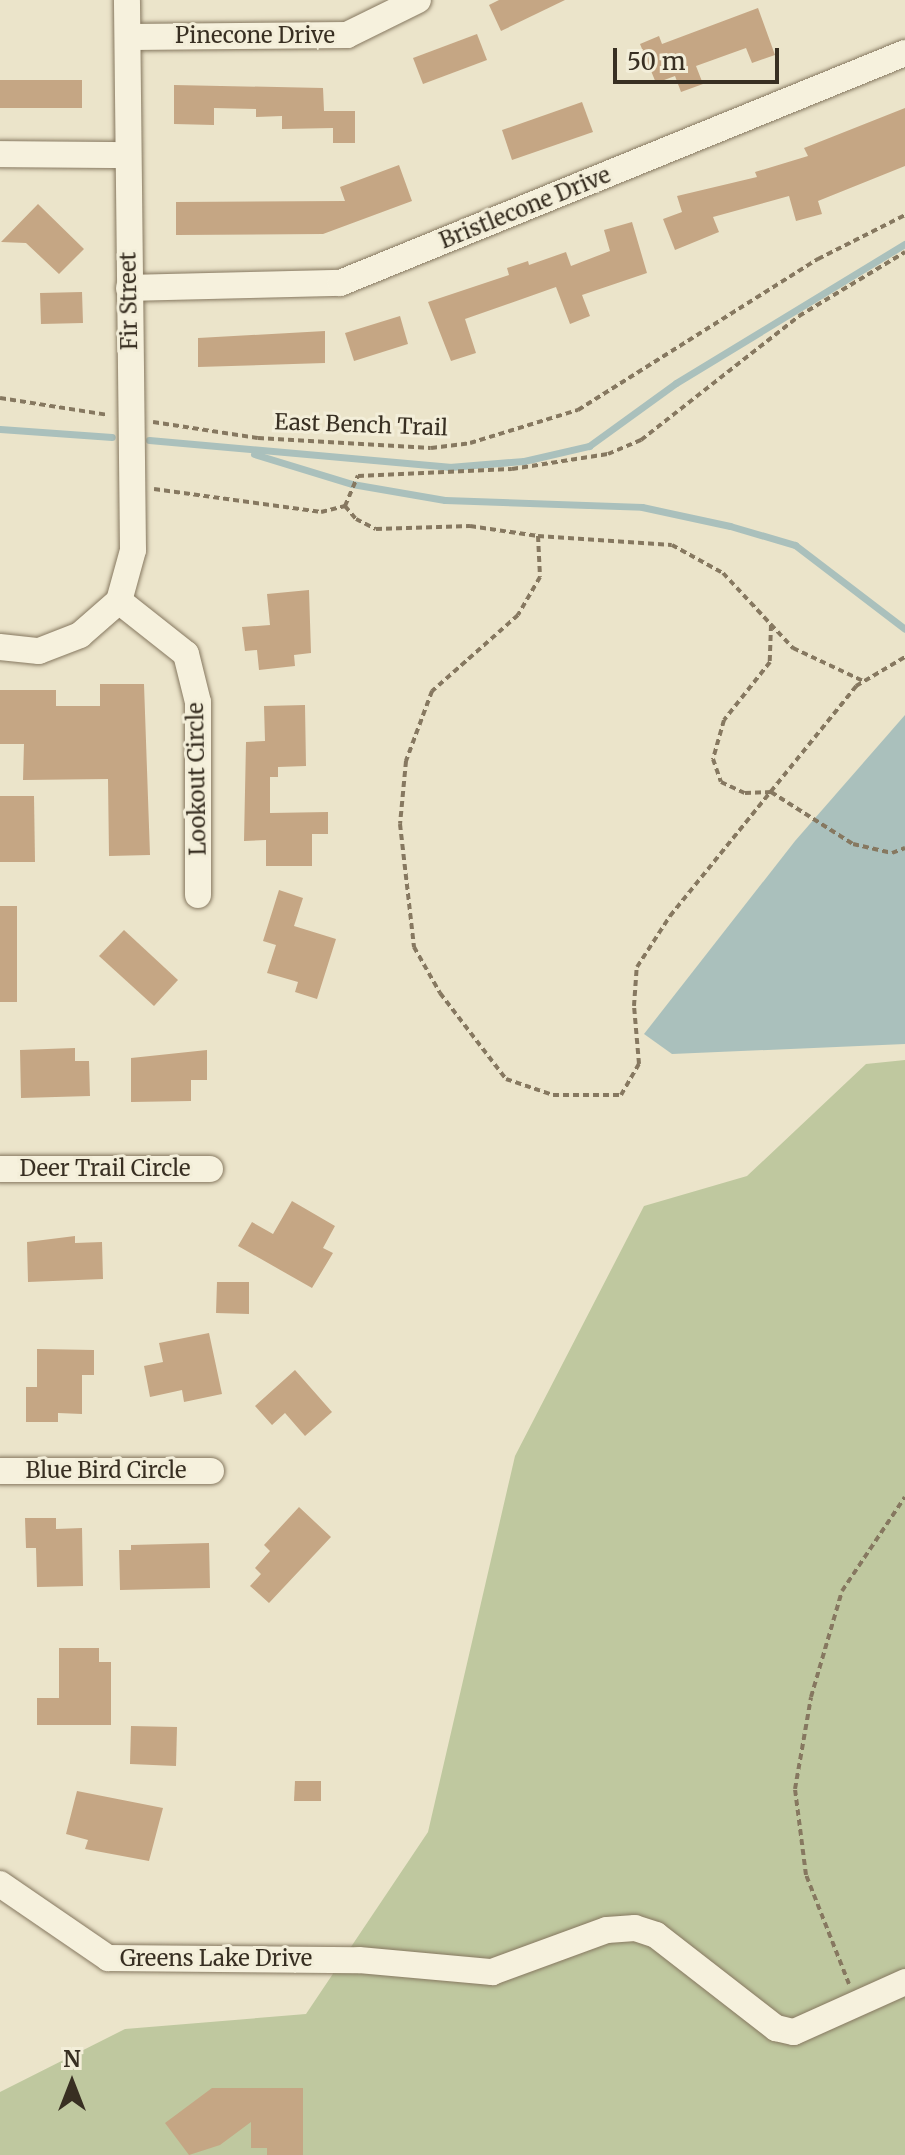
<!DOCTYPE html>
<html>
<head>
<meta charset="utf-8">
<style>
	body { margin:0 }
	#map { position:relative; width:905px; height:2155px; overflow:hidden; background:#ebe4ca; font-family:Merriweather,serif }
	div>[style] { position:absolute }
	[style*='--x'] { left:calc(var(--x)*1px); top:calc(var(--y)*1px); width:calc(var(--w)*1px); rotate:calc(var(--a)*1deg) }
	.green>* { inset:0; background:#bfc89f }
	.water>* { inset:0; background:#aac0bc }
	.stream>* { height:7px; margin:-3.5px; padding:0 3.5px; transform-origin:3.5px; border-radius:3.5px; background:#aac0bc }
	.building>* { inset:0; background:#c5a684 }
	.path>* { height:4px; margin-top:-2px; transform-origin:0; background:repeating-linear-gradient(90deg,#867860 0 6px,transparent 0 10px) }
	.roads { filter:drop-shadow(0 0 2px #867860) drop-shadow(0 0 2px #867860) }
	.minor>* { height:26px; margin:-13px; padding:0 13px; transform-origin:13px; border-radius:13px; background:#f6f1dd }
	span { translate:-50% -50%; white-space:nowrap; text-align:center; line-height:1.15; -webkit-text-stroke:6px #f3eed9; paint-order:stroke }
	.street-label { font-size:22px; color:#382f22 }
	.north { position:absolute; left:32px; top:2043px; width:80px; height:80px; -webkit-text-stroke:6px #f3eed9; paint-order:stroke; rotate:0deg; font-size:22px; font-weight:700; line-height:32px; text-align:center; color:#382f22 }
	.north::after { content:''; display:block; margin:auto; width:28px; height:36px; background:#382f22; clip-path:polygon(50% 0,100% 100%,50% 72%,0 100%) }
	.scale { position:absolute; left:613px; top:48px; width:166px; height:36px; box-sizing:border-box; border:4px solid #382f22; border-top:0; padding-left:10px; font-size:24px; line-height:28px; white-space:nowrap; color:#382f22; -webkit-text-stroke:6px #f3eed9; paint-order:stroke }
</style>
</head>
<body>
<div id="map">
	<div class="green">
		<div style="clip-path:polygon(905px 1060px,905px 2155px,0 2155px,0 2092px,125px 2029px,306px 2014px,428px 1832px,515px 1456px,644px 1206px,747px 1176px,866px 1064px)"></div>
	</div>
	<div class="water">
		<div style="clip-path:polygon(905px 715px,905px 1044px,672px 1054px,644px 1034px,795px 841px)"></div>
	</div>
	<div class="stream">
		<div style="--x:0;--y:429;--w:112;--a:4.1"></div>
		<div style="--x:149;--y:440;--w:301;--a:5.1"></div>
		<div style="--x:449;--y:467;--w:75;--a:-4.6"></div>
		<div style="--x:524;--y:461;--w:67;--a:-13"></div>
		<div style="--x:589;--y:446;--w:107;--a:-35.9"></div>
		<div style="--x:676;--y:383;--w:268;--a:-31.3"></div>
		<div style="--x:254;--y:454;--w:102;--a:17"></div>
		<div style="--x:352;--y:484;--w:94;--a:9.8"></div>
		<div style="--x:445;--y:500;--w:197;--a:2"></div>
		<div style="--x:642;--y:507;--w:90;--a:12.2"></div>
		<div style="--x:730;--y:526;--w:68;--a:16.3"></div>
		<div style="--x:795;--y:545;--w:138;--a:37.4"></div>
	</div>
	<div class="building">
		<div style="clip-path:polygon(499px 0,565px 0,501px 31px,489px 5px)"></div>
		<div style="clip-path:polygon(758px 8px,775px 55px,752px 63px,746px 48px,696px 66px,703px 84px,681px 92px,675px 76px,656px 83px,640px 44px,659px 36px,662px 44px)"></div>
		<div style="clip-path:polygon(477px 34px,487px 60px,423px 84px,413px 58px)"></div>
		<div style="clip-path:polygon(0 80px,82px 80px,82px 108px,0 108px)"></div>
		<div style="clip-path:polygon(174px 85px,323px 88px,324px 111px,355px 111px,355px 143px,333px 143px,333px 128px,282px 129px,282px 116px,256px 117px,256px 109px,214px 108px,214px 125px,174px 124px)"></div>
		<div style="clip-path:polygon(582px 102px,593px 132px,512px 160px,502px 130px)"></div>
		<div style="clip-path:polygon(905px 108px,905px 166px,818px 201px,822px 214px,796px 221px,789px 196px,713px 217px,719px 232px,675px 250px,663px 219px,682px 212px,677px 196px,757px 177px,755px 172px,808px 156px,804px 148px)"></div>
		<div style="clip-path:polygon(399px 165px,412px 201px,323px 234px,176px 235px,176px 202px,345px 201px,340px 187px)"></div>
		<div style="clip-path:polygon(38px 204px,84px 249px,59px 274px,26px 243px,1px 242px)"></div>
		<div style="clip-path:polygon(632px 222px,647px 273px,582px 295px,590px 316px,570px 324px,556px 287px,465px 319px,476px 353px,451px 361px,428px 302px,509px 275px,507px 268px,528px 261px,529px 265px,566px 252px,571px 266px,610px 251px,604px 230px)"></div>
		<div style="clip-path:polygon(82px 292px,83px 323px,41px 324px,40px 293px)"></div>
		<div style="clip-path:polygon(400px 316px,408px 344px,354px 361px,345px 333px)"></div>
		<div style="clip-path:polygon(325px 331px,325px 363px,198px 367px,198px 338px)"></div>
		<div style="clip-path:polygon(309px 590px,311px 653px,294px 655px,295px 666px,259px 670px,257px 650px,245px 651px,242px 627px,270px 625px,267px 594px)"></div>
		<div style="clip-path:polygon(100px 684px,144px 684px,150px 855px,109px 856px,108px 779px,23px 780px,24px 744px,0 744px,0 690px,56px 690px,56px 706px,100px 706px)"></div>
		<div style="clip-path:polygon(305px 705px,306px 766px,278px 767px,278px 777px,270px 777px,270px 813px,328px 812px,328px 834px,312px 834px,312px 866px,266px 866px,266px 840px,244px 841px,246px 742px,265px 741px,264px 706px)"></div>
		<div style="clip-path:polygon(0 796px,34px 796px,35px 862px,0 862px)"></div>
		<div style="clip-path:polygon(279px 890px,303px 898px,294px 926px,336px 939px,317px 999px,295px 992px,298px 982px,267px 973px,276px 945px,263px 941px)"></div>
		<div style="clip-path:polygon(0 906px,17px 906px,17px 1002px,0 1002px)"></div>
		<div style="clip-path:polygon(124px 930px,178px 980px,154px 1006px,99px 956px)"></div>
		<div style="clip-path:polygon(75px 1048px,75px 1061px,89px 1061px,90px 1096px,21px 1098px,20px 1050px)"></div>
		<div style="clip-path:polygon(207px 1050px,207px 1080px,191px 1080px,191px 1101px,131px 1102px,131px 1058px)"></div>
		<div style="clip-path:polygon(292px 1201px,335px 1226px,323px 1248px,333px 1253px,312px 1288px,238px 1246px,252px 1222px,273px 1234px)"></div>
		<div style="clip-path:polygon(75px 1236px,75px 1243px,102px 1242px,103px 1279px,28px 1282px,27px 1242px)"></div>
		<div style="clip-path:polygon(217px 1282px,249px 1282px,249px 1314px,216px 1313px)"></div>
		<div style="clip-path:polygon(209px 1333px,222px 1394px,184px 1402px,182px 1390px,150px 1397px,144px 1366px,163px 1362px,159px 1343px)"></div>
		<div style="clip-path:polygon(37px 1349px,94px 1350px,94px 1375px,82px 1375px,82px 1414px,58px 1413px,58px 1422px,26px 1422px,26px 1387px,37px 1387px)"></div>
		<div style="clip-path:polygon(295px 1370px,332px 1412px,305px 1436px,285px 1413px,272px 1425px,255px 1406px)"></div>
		<div style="clip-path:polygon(299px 1507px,331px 1537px,269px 1603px,250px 1586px,261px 1574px,255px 1568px,270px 1551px,264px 1545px)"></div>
		<div style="clip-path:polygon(25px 1518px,56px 1518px,56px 1529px,82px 1528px,83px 1586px,37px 1587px,36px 1548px,26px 1548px)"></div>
		<div style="clip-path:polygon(209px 1543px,210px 1588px,120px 1590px,119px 1550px,131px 1550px,131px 1545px)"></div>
		<div style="clip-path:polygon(59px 1648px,99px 1648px,99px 1662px,111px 1662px,111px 1725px,37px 1725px,37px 1698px,59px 1698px)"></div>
		<div style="clip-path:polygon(131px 1726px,177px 1727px,176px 1766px,130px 1764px)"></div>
		<div style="clip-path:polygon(295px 1781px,321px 1781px,321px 1801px,294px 1801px)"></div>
		<div style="clip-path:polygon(77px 1791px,163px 1808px,149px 1861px,85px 1849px,88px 1840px,66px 1834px)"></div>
		<div style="clip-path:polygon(212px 2088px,303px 2088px,303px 2155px,267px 2155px,267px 2148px,251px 2148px,251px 2122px,220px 2145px,189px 2155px,165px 2123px)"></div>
	</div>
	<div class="path">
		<div style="--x:0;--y:398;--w:109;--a:8.9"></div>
		<div style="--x:153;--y:422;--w:106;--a:8.7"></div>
		<div style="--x:258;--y:438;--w:173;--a:3.3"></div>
		<div style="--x:431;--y:448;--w:39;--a:-7"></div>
		<div style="--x:470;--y:443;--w:113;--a:-17"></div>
		<div style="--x:578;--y:410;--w:284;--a:-32.2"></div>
		<div style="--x:818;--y:259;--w:97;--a:-26.8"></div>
		<div style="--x:154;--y:489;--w:169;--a:7.8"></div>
		<div style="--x:321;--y:512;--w:25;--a:-14"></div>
		<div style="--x:345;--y:506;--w:33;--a:-67"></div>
		<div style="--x:358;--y:476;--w:154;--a:-2.6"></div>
		<div style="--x:512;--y:469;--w:97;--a:-8.9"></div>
		<div style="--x:608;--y:454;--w:36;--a:-23"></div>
		<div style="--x:641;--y:440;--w:201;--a:-38.1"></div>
		<div style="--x:799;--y:316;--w:124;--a:-31.1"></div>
		<div style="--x:345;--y:506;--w:17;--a:50"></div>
		<div style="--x:356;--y:519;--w:22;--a:27"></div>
		<div style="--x:376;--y:529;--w:94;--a:-1.8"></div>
		<div style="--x:470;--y:526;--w:69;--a:8.4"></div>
		<div style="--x:538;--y:536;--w:41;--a:87.2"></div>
		<div style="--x:540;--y:577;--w:44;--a:120.1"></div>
		<div style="--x:518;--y:615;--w:115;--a:138.5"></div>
		<div style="--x:432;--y:691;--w:75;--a:110.4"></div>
		<div style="--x:406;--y:761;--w:63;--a:95.4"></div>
		<div style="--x:400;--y:824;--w:124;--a:83.5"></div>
		<div style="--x:414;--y:947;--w:53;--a:60.5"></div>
		<div style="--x:440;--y:993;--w:108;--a:52.5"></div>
		<div style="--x:506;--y:1079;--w:50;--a:18.8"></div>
		<div style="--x:553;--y:1095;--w:68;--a:0"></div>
		<div style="--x:621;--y:1095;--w:36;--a:-60"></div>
		<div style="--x:639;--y:1064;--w:58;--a:-94.9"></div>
		<div style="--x:634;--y:1006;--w:39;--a:-86"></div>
		<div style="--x:637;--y:967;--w:61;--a:-57.1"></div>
		<div style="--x:670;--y:916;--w:296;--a:-51"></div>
		<div style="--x:856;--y:686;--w:57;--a:-30.6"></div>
		<div style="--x:538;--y:536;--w:134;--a:3.8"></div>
		<div style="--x:672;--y:545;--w:58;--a:28.8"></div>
		<div style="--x:723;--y:573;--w:103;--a:47"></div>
		<div style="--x:793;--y:648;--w:77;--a:25.2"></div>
		<div style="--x:771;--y:625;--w:37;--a:92"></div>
		<div style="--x:770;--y:662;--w:74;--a:128.4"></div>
		<div style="--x:724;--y:720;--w:41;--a:105.8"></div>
		<div style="--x:713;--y:759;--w:24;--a:71"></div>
		<div style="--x:721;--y:782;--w:26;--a:25"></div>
		<div style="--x:745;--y:793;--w:26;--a:-2"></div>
		<div style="--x:771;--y:792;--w:97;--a:32.4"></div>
		<div style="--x:853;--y:844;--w:40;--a:13"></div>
		<div style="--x:892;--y:853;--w:14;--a:-21"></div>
		<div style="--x:849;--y:1984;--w:117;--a:-111.5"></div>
		<div style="--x:806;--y:1875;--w:87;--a:-97.3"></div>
		<div style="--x:795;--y:1789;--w:93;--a:-80.1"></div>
		<div style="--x:811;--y:1697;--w:110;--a:-73.7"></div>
		<div style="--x:842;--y:1591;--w:113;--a:-56.2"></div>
	</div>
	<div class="roads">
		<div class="minor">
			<div style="--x:131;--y:37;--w:216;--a:-0.5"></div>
			<div style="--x:347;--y:35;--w:79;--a:-26.2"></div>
			<div style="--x:0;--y:154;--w:127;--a:0.5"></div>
			<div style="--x:129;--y:288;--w:211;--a:-1.4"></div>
			<div style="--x:340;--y:283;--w:610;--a:-22.15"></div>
			<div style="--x:119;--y:601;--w:53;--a:-74.6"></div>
			<div style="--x:133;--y:550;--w:550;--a:-90.63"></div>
			<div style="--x:119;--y:601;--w:85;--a:38.3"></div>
			<div style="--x:186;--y:654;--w:49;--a:76"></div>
			<div style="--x:198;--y:702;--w:193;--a:90"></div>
			<div style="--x:0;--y:647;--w:39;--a:6"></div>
			<div style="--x:39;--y:651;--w:44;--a:-21.3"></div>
			<div style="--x:80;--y:635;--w:52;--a:-41.1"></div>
			<div style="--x:0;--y:1169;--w:210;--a:0"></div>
			<div style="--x:0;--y:1471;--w:211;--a:0"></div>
			<div style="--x:0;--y:1884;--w:131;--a:34.4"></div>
			<div style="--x:108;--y:1958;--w:251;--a:0.5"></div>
			<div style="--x:359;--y:1960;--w:134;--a:5.2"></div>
			<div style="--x:492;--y:1972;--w:122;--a:-20.1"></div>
			<div style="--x:607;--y:1930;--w:28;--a:-4"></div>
			<div style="--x:635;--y:1928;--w:22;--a:18"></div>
			<div style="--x:656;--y:1935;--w:152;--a:37.8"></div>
			<div style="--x:776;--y:2028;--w:18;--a:13"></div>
			<div style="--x:794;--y:2032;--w:122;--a:-24.2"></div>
		</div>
	</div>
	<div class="street-label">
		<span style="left:255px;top:36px">Pinecone Drive</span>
		<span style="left:525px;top:208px;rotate:-22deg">Bristlecone Drive</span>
		<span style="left:129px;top:301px;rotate:-91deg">Fir Street</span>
		<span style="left:361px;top:425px;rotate:2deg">East Bench Trail</span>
		<span style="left:197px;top:779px;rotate:-91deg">Lookout Circle</span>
		<span style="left:105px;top:1169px">Deer Trail Circle</span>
		<span style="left:106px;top:1471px">Blue Bird Circle</span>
		<span style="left:216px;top:1959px">Greens Lake Drive</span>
	</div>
	<div class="north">N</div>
	<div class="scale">50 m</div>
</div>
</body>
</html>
